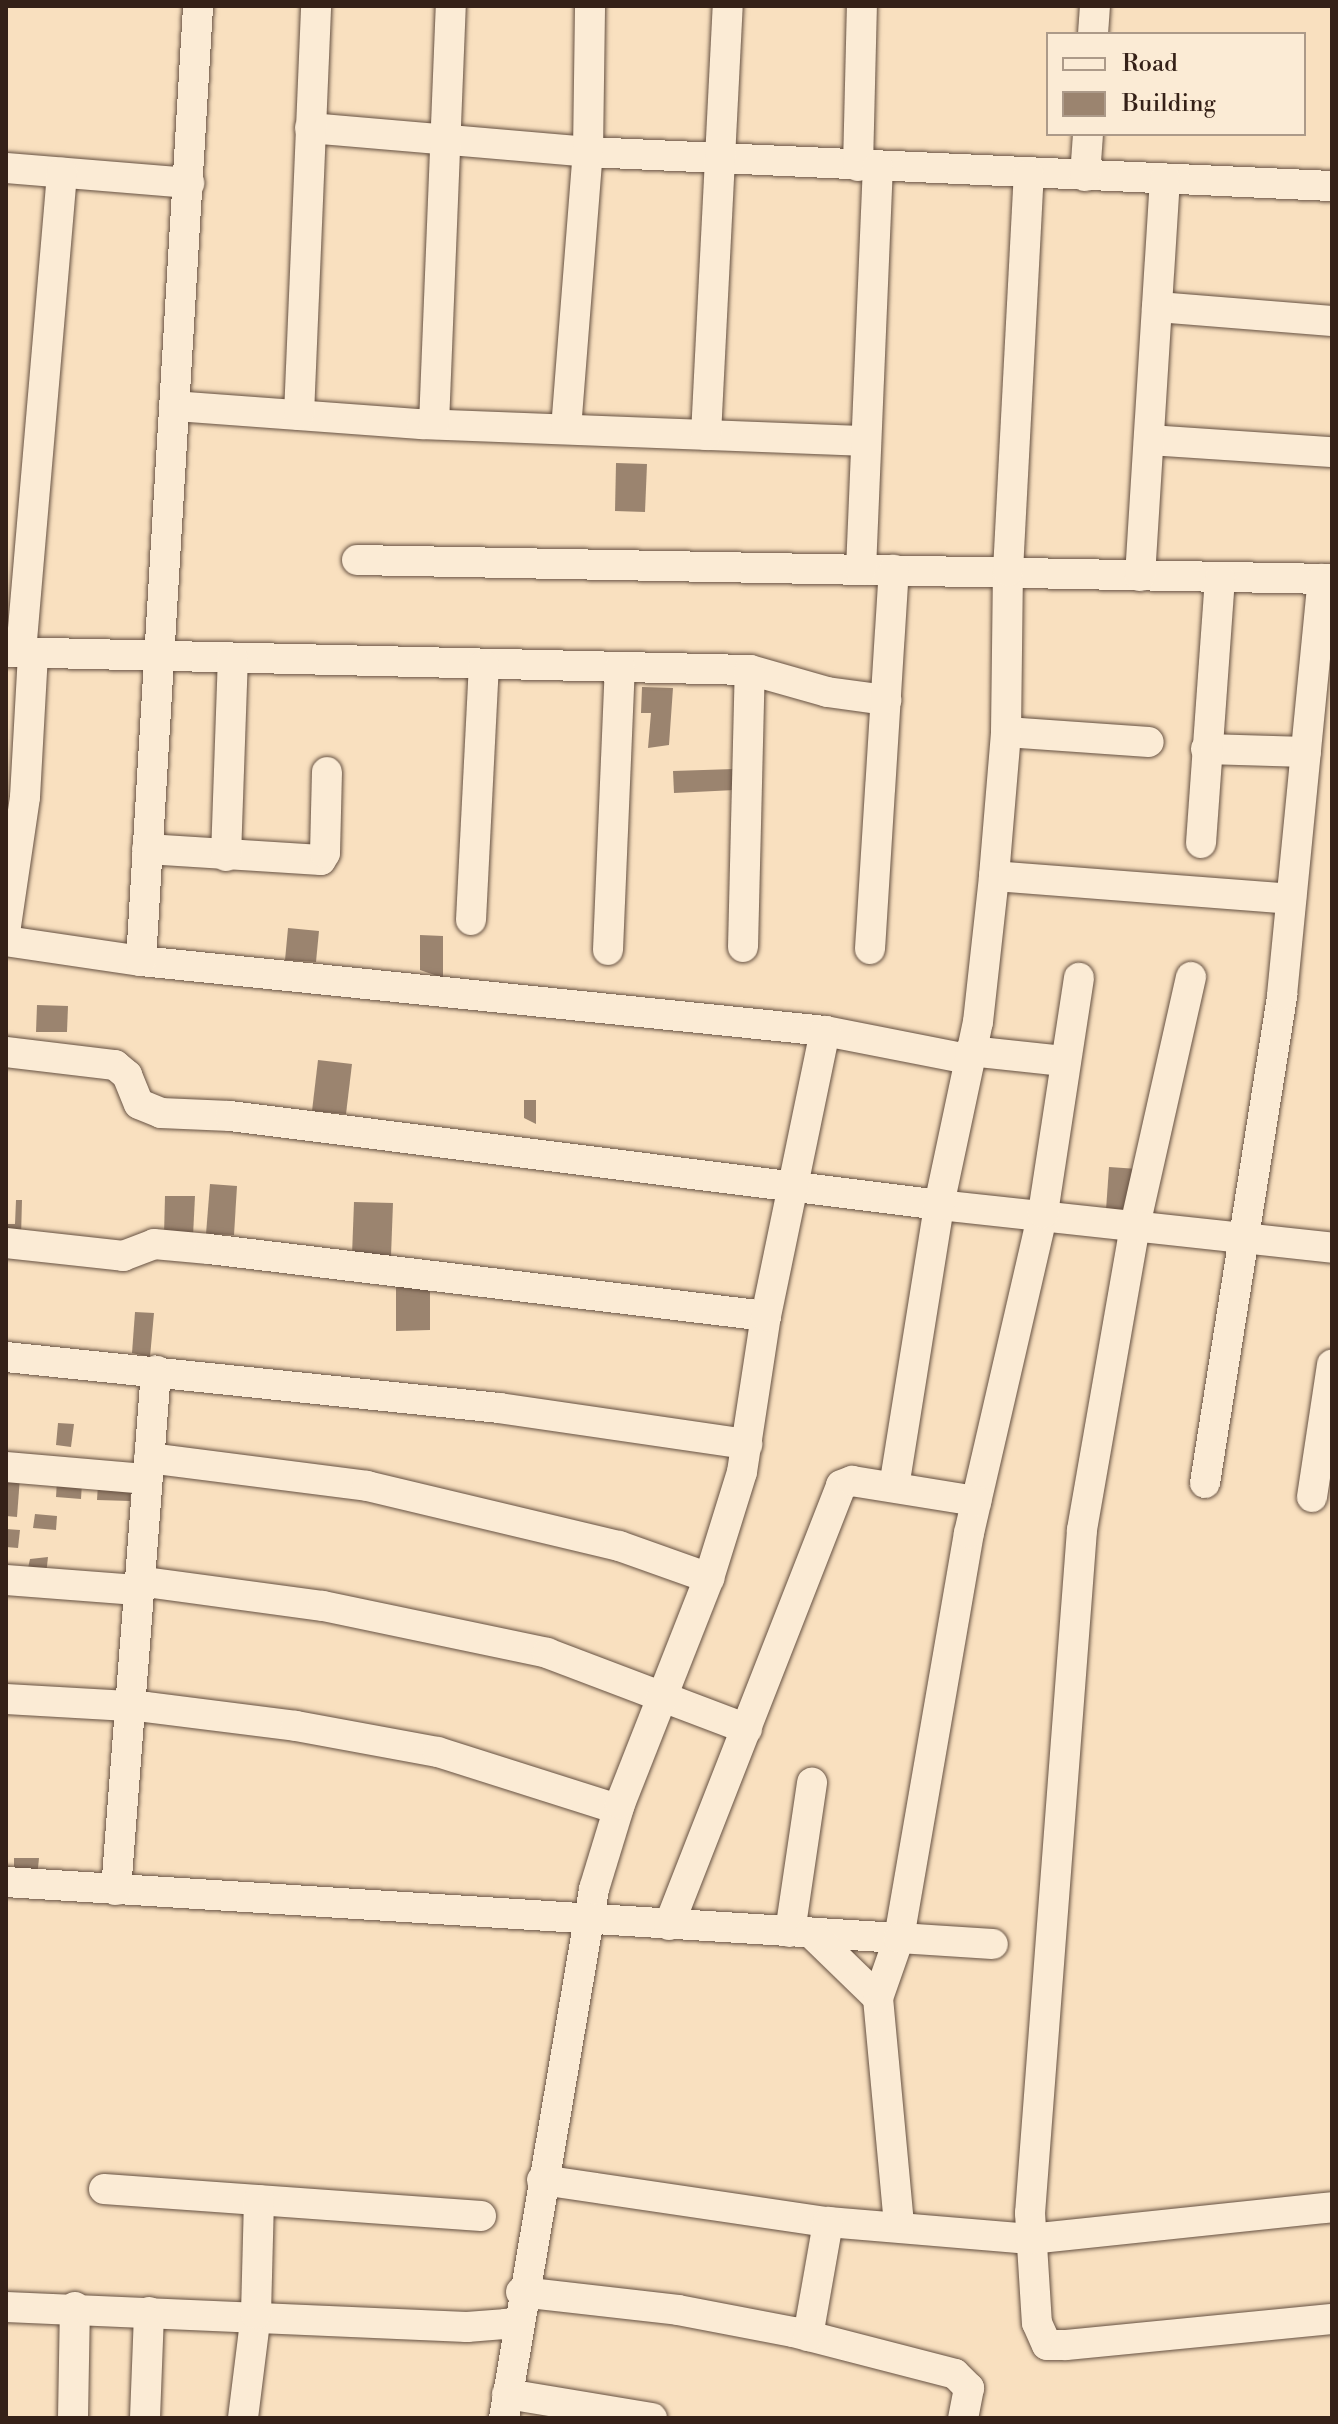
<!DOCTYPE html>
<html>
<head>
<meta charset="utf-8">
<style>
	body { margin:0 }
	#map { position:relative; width:1338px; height:2424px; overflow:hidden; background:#f9e0bf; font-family:"Libre Bodoni",serif }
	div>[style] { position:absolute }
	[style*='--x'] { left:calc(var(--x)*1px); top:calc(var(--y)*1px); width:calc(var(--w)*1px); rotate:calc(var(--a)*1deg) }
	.building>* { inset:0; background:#9b846f }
	.roads { filter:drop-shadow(0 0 2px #665142) drop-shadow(0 0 2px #665142) }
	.minor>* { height:30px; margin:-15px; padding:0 15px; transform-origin:15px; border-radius:15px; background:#fbebd5 }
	span { translate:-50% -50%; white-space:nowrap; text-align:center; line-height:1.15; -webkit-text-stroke:6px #fbebd5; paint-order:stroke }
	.frame { position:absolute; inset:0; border:8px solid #352118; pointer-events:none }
	.legend { position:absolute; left:1046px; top:32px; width:260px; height:104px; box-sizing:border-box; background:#fbebd5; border:2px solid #ac9a89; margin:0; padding:10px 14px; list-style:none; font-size:24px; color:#352118 }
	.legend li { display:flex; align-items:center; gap:16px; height:40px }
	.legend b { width:40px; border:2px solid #ac9a89 }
</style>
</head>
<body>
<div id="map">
	<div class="building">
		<div style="clip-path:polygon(616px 463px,647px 464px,645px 512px,615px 511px)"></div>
		<div style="clip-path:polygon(642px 687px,673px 688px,669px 745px,648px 748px,651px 713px,641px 713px)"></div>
		<div style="clip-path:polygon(734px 769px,735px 790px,674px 793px,673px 771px)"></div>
		<div style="clip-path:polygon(288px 928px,319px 931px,316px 962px,285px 960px)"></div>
		<div style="clip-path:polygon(420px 935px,443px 936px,443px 978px,420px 970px)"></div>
		<div style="clip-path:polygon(37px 1005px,68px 1006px,67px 1032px,36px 1032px)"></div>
		<div style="clip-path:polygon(318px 1060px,352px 1064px,346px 1114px,312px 1111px)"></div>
		<div style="clip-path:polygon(524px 1100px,536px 1100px,536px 1124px,524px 1118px)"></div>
		<div style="clip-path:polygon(1109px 1167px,1138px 1169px,1135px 1212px,1106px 1210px)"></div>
		<div style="clip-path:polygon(210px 1184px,237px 1186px,234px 1235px,206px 1234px)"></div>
		<div style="clip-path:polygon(165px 1196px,195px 1196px,193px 1236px,164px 1235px)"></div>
		<div style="clip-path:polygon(16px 1200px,22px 1200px,21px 1238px,6px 1237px,7px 1224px,15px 1224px)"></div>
		<div style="clip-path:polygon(354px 1202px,393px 1203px,391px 1256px,352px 1255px)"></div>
		<div style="clip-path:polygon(396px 1284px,430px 1284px,430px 1330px,396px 1331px)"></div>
		<div style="clip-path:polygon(135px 1312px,154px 1313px,150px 1357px,132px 1353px)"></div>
		<div style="clip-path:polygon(58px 1423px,74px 1424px,71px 1447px,56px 1445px)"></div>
		<div style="clip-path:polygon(6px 1476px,20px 1477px,17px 1517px,6px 1516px)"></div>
		<div style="clip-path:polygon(57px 1480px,82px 1483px,81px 1499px,56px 1497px)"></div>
		<div style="clip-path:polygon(98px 1484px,131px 1485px,130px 1501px,97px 1500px)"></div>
		<div style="clip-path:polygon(35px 1514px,57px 1516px,56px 1530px,33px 1528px)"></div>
		<div style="clip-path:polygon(6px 1529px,20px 1530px,18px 1548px,6px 1547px)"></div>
		<div style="clip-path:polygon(48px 1557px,46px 1575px,27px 1573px,30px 1559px)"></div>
		<div style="clip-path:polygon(14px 1858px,39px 1858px,37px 1878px,14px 1877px)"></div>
	</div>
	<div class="roads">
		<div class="minor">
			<div style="--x:1093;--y:34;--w:28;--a:-86"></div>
			<div style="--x:310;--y:128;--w:279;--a:4.9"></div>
			<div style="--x:588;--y:152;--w:745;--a:2.62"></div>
			<div style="--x:858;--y:166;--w:160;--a:-88.6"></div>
			<div style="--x:6;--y:168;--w:184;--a:4.7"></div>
			<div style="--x:1085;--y:176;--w:42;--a:-85.9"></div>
			<div style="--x:1157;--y:307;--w:176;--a:4.6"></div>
			<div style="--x:174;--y:406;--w:249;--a:4.2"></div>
			<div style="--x:422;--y:424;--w:444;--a:2.2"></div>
			<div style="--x:299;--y:415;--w:409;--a:-87.6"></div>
			<div style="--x:434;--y:424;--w:418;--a:-87.7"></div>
			<div style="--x:566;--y:429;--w:278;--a:-85.5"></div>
			<div style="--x:588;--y:152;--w:146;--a:-89.2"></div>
			<div style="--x:706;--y:435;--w:430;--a:-87.1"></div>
			<div style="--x:1149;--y:440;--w:183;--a:3.8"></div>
			<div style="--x:357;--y:560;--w:975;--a:1.12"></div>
			<div style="--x:861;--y:570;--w:403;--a:-87.6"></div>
			<div style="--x:1140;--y:576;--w:398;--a:-86.4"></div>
			<div style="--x:6;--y:652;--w:744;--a:1.39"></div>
			<div style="--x:750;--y:670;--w:80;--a:15.9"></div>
			<div style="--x:827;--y:692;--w:60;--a:7.7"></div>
			<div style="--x:21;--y:652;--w:481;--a:-85.1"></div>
			<div style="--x:1006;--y:732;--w:143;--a:4"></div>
			<div style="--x:1206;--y:749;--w:100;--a:1.7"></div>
			<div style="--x:1201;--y:843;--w:265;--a:-85.9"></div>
			<div style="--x:147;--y:849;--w:174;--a:3.6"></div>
			<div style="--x:321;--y:860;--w:8;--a:-60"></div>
			<div style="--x:325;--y:853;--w:81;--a:-88.6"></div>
			<div style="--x:226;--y:856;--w:197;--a:-88"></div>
			<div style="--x:994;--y:876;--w:298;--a:4.4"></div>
			<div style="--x:471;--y:920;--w:255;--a:-87.1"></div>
			<div style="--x:6;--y:926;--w:130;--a:-81.6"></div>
			<div style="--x:25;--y:797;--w:144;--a:-86.8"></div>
			<div style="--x:6;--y:941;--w:136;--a:8.4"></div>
			<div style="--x:141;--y:961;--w:688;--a:5.84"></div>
			<div style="--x:825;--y:1031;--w:146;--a:11.1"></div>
			<div style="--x:743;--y:947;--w:277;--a:-88.6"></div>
			<div style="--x:870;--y:949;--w:380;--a:-86.4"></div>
			<div style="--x:608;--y:950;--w:282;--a:-87.6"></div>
			<div style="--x:141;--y:961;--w:957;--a:-86.58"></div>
			<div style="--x:1191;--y:977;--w:255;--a:102.7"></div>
			<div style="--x:1135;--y:1226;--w:309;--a:99.9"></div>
			<div style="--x:1082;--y:1530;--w:685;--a:94.35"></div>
			<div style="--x:1030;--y:2213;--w:110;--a:86.4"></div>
			<div style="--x:1037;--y:2323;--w:24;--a:66"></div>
			<div style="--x:1047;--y:2345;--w:19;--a:0"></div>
			<div style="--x:1066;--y:2345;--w:267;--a:-5.6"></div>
			<div style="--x:970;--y:1051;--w:94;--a:6.1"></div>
			<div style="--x:6;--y:1052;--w:110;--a:6.8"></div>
			<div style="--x:115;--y:1065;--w:16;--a:40"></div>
			<div style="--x:127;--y:1075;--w:31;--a:68"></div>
			<div style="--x:139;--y:1104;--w:24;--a:22"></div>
			<div style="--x:161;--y:1113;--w:69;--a:2.5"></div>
			<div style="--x:230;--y:1116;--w:715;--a:7.15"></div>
			<div style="--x:939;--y:1205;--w:395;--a:6.2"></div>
			<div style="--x:6;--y:1243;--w:118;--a:6.3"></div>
			<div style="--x:123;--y:1256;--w:33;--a:-21"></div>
			<div style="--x:154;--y:1244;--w:55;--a:5.2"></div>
			<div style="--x:209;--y:1249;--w:561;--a:6.86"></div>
			<div style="--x:6;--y:1357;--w:496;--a:5.9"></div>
			<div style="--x:499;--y:1408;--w:251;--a:8.3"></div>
			<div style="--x:149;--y:1458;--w:220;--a:7.3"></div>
			<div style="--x:367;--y:1486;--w:259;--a:13.4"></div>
			<div style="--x:619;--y:1546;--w:96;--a:19.6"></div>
			<div style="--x:6;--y:1467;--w:142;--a:4.9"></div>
			<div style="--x:1205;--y:1483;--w:494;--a:-81"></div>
			<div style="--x:1282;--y:995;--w:418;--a:-84.4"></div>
			<div style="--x:894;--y:1487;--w:286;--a:-80.9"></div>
			<div style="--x:939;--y:1205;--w:187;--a:-78"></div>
			<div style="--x:978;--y:1022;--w:147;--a:-83.7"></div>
			<div style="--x:994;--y:876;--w:144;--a:-85.2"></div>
			<div style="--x:1006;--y:732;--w:161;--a:-89.3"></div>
			<div style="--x:1008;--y:571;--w:397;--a:-87"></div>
			<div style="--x:1312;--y:1497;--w:134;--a:-81.4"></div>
			<div style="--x:6;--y:1580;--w:131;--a:4.4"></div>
			<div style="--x:138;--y:1581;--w:187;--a:7.7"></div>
			<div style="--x:323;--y:1606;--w:229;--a:11.8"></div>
			<div style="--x:547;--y:1653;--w:214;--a:20.8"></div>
			<div style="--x:6;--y:1699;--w:140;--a:3.3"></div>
			<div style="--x:146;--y:1707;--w:151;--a:7.2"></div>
			<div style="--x:296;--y:1726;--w:144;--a:10.4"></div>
			<div style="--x:438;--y:1752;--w:189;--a:17.6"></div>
			<div style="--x:6;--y:1882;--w:895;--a:3.59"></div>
			<div style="--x:899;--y:1938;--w:411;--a:-80.2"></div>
			<div style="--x:969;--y:1533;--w:328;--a:-77"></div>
			<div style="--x:1043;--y:1213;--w:238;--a:-81.3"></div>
			<div style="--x:116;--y:1890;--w:521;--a:-85.59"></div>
			<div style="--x:669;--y:1925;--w:472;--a:-68.6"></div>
			<div style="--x:841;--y:1485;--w:12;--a:-20"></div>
			<div style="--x:852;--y:1481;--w:126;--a:9.2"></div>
			<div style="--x:790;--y:1932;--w:151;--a:-81.6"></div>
			<div style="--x:811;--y:1933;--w:93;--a:44.1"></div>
			<div style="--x:878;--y:1998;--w:228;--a:84.7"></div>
			<div style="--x:878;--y:1998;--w:64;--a:-70.7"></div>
			<div style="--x:899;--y:1938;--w:94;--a:3.7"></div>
			<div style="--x:542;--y:2180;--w:289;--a:8.4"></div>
			<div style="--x:828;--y:2222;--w:203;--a:4.8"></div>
			<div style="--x:1030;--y:2239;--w:304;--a:-6"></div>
			<div style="--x:104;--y:2189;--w:378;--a:4.1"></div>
			<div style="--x:521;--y:2292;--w:158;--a:6.5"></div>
			<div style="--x:678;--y:2310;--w:117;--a:10.8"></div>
			<div style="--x:793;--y:2332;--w:167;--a:14.5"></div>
			<div style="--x:955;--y:2374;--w:20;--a:45"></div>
			<div style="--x:969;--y:2388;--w:31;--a:101"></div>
			<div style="--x:6;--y:2307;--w:461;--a:2.5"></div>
			<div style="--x:467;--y:2327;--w:51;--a:-4.5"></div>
			<div style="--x:808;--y:2336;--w:116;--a:-80"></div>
			<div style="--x:507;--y:2394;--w:147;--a:9.4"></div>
			<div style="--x:73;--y:2418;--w:111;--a:-89"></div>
			<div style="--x:145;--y:2418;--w:106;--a:-87.8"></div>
			<div style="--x:243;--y:2418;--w:105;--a:-82.9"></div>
			<div style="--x:256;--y:2314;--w:114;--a:-88.5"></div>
			<div style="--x:504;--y:2418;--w:537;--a:-80.34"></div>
			<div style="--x:594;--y:1889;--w:89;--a:-73"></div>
			<div style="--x:620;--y:1804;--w:243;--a:-68.5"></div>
			<div style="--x:709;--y:1578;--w:111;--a:-72.7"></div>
			<div style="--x:742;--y:1472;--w:158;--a:-81.3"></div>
			<div style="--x:766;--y:1316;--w:291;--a:-78.3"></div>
		</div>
	</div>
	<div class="frame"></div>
	<ul class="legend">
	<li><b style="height:10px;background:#fbebd5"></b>Road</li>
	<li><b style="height:22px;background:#9b846f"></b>Building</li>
	</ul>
</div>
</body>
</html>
